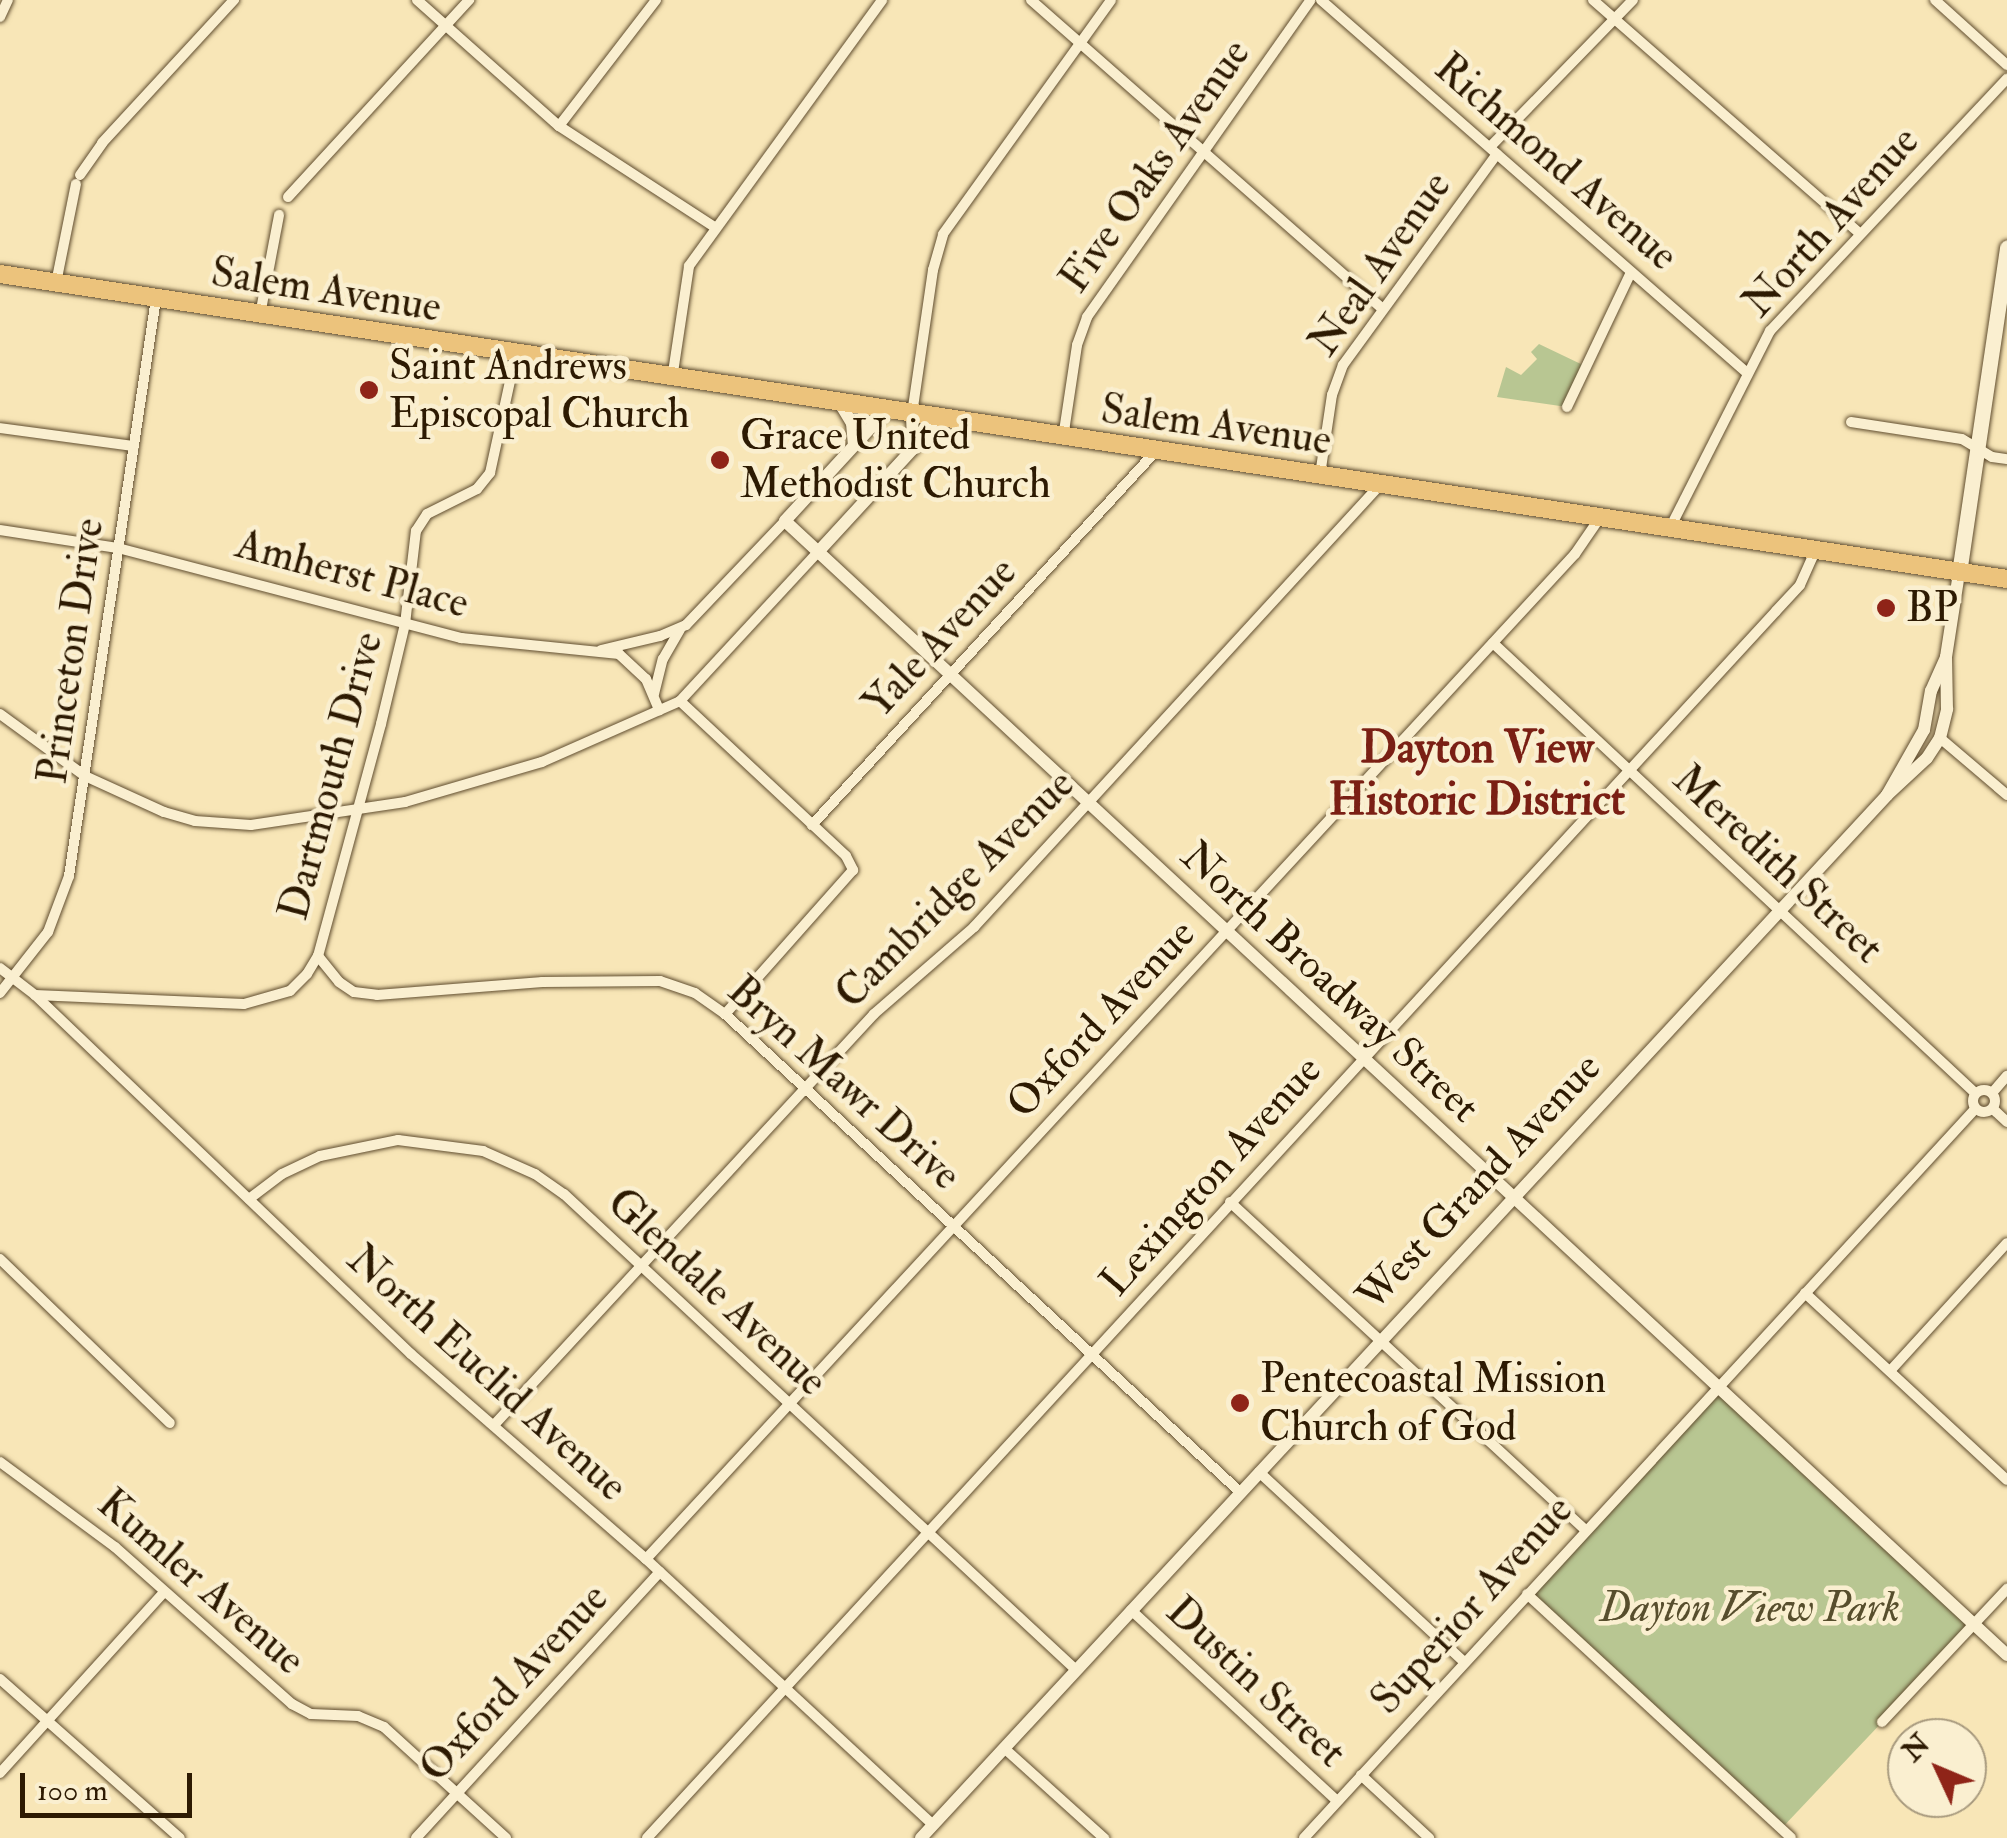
<!DOCTYPE html>
<html>
<head>
<meta charset="utf-8">
<style>
	body { margin:0 }
	#map { position:relative; width:2007px; height:1838px; overflow:hidden; background:#f8e6b7; font-family:"IM FELL Double Pica",serif }
	div>[style] { position:absolute }
	[style*='--x'] { left:calc(var(--x)*1px); top:calc(var(--y)*1px); width:calc(var(--w)*1px); rotate:calc(var(--a)*1deg) }
	.green>* { inset:0; background:#b8c692 }
	.roads { filter:drop-shadow(0 0 2px #604d2f) drop-shadow(0 0 2px #604d2f) }
	.minor>* { height:10px; margin:-5px; padding:0 5px; transform-origin:5px; border-radius:5px; background:#faefd0 }
	.minor>.ring { margin:-5px; padding:0; box-sizing:content-box; background:none; border:10px solid #faefd0; border-radius:50% }
	.tertiary>* { height:12px; margin:-6px; padding:0 6px; transform-origin:6px; border-radius:6px; background:#faefd0 }
	.secondary>* { height:15px; margin:-7.5px; padding:0 7.5px; transform-origin:7.5px; border-radius:7.5px; background:#faefd0 }
	.primary>* { height:18px; margin:-9px; padding:0 9px; transform-origin:9px; border-radius:9px; background:#ecc37c }
	.dots>* { width:28px; height:28px; translate:-50% -50%; box-sizing:border-box; border:5px solid #faefd0; border-radius:50% }
	span { translate:-50% -50%; white-space:nowrap; text-align:center; line-height:1.15; -webkit-text-stroke:9px #faefd0; paint-order:stroke }
	.street-label { font-size:42px; color:#2d1a02 }
	.poi-label { font-size:42px; color:#2d1a02 }
	.left { translate:0 -50%; text-align:left }
	.park-label { font-size:42px; color:#574e2d; font-style:italic }
	.neighbourhood-label { font-size:45px; color:#7a1f14; font-weight:700 }
	.north { position:absolute; left:1887px; top:1718px; width:100px; height:100px; box-sizing:border-box; background:#faefd0; border:2px solid #a89a7e; border-radius:50%; rotate:314deg; font-size:28px; font-weight:700; line-height:40px; text-align:center; color:#2d1a02 }
	.north::after { content:''; display:block; margin:auto; width:35px; height:45px; background:#8f2418; clip-path:polygon(50% 0,100% 100%,50% 72%,0 100%) }
	.scale { position:absolute; left:20px; top:1773px; width:172px; height:45px; box-sizing:border-box; border:5px solid #2d1a02; border-top:0; padding-left:12px; font-size:30px; line-height:35px; white-space:nowrap; color:#2d1a02; -webkit-text-stroke:8px #faefd0; paint-order:stroke }
</style>
</head>
<body>
<div id="map">
	<div class="green">
		<div style="clip-path:polygon(1539px 344px,1585px 366px,1567px 407px,1497px 397px,1506px 367px,1521px 375px,1537px 359px,1531px 352px)"></div>
		<div style="clip-path:polygon(1721px 1386px,1974px 1625px,1780px 1830px,1527px 1594px)"></div>
	</div>
	<div class="roads">
		<div class="minor">
			<div style="--x:417;--y:0;--w:190;--a:41.6"></div>
			<div style="--x:559;--y:126;--w:187;--a:33"></div>
			<div style="--x:1031;--y:0;--w:468;--a:41.3"></div>
			<div style="--x:1321;--y:0;--w:566;--a:41.2"></div>
			<div style="--x:1593;--y:0;--w:355;--a:41.2"></div>
			<div style="--x:1935;--y:0;--w:97;--a:42.1"></div>
			<div style="--x:0;--y:17;--w:19;--a:-65"></div>
			<div style="--x:559;--y:126;--w:159;--a:-52.4"></div>
			<div style="--x:1490;--y:147;--w:205;--a:-45.8"></div>
			<div style="--x:80;--y:175;--w:39;--a:-55"></div>
			<div style="--x:102;--y:143;--w:195;--a:-47.3"></div>
			<div style="--x:288;--y:197;--w:268;--a:-47.4"></div>
			<div style="--x:56;--y:283;--w:101;--a:-78.6"></div>
			<div style="--x:260;--y:315;--w:102;--a:-79.2"></div>
			<div style="--x:672;--y:379;--w:114;--a:-81.4"></div>
			<div style="--x:689;--y:266;--w:329;--a:-54"></div>
			<div style="--x:1567;--y:407;--w:149;--a:-64.6"></div>
			<div style="--x:912;--y:414;--w:146;--a:-81.7"></div>
			<div style="--x:933;--y:270;--w:37;--a:-74"></div>
			<div style="--x:943;--y:234;--w:288;--a:-54.3"></div>
			<div style="--x:1851;--y:422;--w:112;--a:8.7"></div>
			<div style="--x:1962;--y:439;--w:35;--a:31"></div>
			<div style="--x:1992;--y:457;--w:15;--a:8"></div>
			<div style="--x:0;--y:428;--w:135;--a:7.7"></div>
			<div style="--x:1063;--y:438;--w:94;--a:-81.4"></div>
			<div style="--x:1077;--y:345;--w:30;--a:-70"></div>
			<div style="--x:1087;--y:317;--w:388;--a:-54.8"></div>
			<div style="--x:1320;--y:475;--w:81;--a:-81.5"></div>
			<div style="--x:1332;--y:395;--w:32;--a:-70"></div>
			<div style="--x:1343;--y:365;--w:261;--a:-53.9"></div>
			<div style="--x:1670;--y:528;--w:221;--a:-63.1"></div>
			<div style="--x:1770;--y:331;--w:346;--a:-46.8"></div>
			<div style="--x:0;--y:530;--w:119;--a:8.7"></div>
			<div style="--x:118;--y:548;--w:355;--a:14.7"></div>
			<div style="--x:461;--y:638;--w:159;--a:5.8"></div>
			<div style="--x:619;--y:654;--w:37;--a:43"></div>
			<div style="--x:646;--y:679;--w:34;--a:67"></div>
			<div style="--x:1493;--y:643;--w:659;--a:43.03"></div>
			<div style="--x:601;--y:650;--w:61;--a:-13.3"></div>
			<div style="--x:660;--y:636;--w:28;--a:-23"></div>
			<div style="--x:686;--y:625;--w:144;--a:-46.4"></div>
			<div style="--x:654;--y:694;--w:36;--a:-76"></div>
			<div style="--x:663;--y:659;--w:34;--a:-60"></div>
			<div style="--x:680;--y:701;--w:227;--a:43"></div>
			<div style="--x:846;--y:856;--w:16;--a:63"></div>
			<div style="--x:853;--y:870;--w:193;--a:131.6"></div>
			<div style="--x:0;--y:714;--w:105;--a:36.1"></div>
			<div style="--x:85;--y:776;--w:87;--a:24.5"></div>
			<div style="--x:164;--y:812;--w:32;--a:16"></div>
			<div style="--x:195;--y:821;--w:56;--a:4.1"></div>
			<div style="--x:251;--y:825;--w:156;--a:-8.5"></div>
			<div style="--x:405;--y:802;--w:143;--a:-16.3"></div>
			<div style="--x:542;--y:762;--w:151;--a:-23.8"></div>
			<div style="--x:680;--y:701;--w:203;--a:-47.2"></div>
			<div style="--x:1940;--y:738;--w:88;--a:40.4"></div>
			<div style="--x:812;--y:825;--w:508;--a:-47.39"></div>
			<div style="--x:318;--y:956;--w:33;--a:51"></div>
			<div style="--x:339;--y:982;--w:18;--a:34"></div>
			<div style="--x:354;--y:992;--w:23;--a:7"></div>
			<div style="--x:377;--y:995;--w:166;--a:-4.5"></div>
			<div style="--x:542;--y:982;--w:118;--a:-0.5"></div>
			<div style="--x:660;--y:981;--w:37;--a:19"></div>
			<div style="--x:695;--y:993;--w:37;--a:35"></div>
			<div style="--x:725;--y:1014;--w:703;--a:42.87"></div>
			<div style="--x:0;--y:968;--w:44;--a:37.6"></div>
			<div style="--x:35;--y:995;--w:520;--a:43.68"></div>
			<div style="--x:411;--y:1354;--w:312;--a:41.1"></div>
			<div style="--x:646;--y:1559;--w:391;--a:42.8"></div>
			<div style="--x:0;--y:993;--w:78;--a:-51.8"></div>
			<div style="--x:48;--y:932;--w:60;--a:-69.4"></div>
			<div style="--x:69;--y:876;--w:584;--a:-81.43"></div>
			<div style="--x:35;--y:995;--w:209;--a:2.5"></div>
			<div style="--x:244;--y:1004;--w:48;--a:-15.8"></div>
			<div style="--x:290;--y:991;--w:24;--a:-45"></div>
			<div style="--x:307;--y:974;--w:21;--a:-59"></div>
			<div style="--x:318;--y:956;--w:240;--a:-74.8"></div>
			<div style="--x:381;--y:724;--w:103;--a:-76.5"></div>
			<div style="--x:405;--y:624;--w:94;--a:-83.3"></div>
			<div style="--x:416;--y:531;--w:20;--a:-57"></div>
			<div style="--x:427;--y:514;--w:56;--a:-26.6"></div>
			<div style="--x:477;--y:489;--w:21;--a:-51"></div>
			<div style="--x:490;--y:473;--w:122;--a:-77.7"></div>
			<div class="ring" style="left:1973px;top:1090px;width:12px;height:12px"></div>
			<div style="--x:1992;--y:1093;--w:23;--a:-49"></div>
			<div style="--x:1993;--y:1109;--w:19;--a:43"></div>
			<div style="--x:249;--y:1199;--w:41;--a:-37.1"></div>
			<div style="--x:282;--y:1174;--w:42;--a:-25.3"></div>
			<div style="--x:320;--y:1156;--w:80;--a:-11.6"></div>
			<div style="--x:398;--y:1140;--w:86;--a:7.4"></div>
			<div style="--x:483;--y:1151;--w:57;--a:23.9"></div>
			<div style="--x:535;--y:1174;--w:35;--a:35"></div>
			<div style="--x:564;--y:1194;--w:699;--a:42.91"></div>
			<div style="--x:1230;--y:1202;--w:483;--a:42.7"></div>
			<div style="--x:0;--y:1259;--w:236;--a:44"></div>
			<div style="--x:1805;--y:1293;--w:275;--a:42.8"></div>
			<div style="--x:1890;--y:1371;--w:173;--a:-47.6"></div>
			<div style="--x:494;--y:1425;--w:560;--a:-47.24"></div>
			<div style="--x:874;--y:1014;--w:133;--a:-41"></div>
			<div style="--x:974;--y:927;--w:599;--a:-47.44"></div>
			<div style="--x:0;--y:1462;--w:143;--a:36.5"></div>
			<div style="--x:115;--y:1547;--w:237;--a:41.6"></div>
			<div style="--x:292;--y:1704;--w:21;--a:28"></div>
			<div style="--x:311;--y:1714;--w:47;--a:2.4"></div>
			<div style="--x:358;--y:1716;--w:28;--a:23"></div>
			<div style="--x:384;--y:1727;--w:165;--a:42.3"></div>
			<div style="--x:1259;--y:1472;--w:278;--a:42.8"></div>
			<div style="--x:646;--y:1559;--w:1369;--a:-47.25"></div>
			<div style="--x:1575;--y:554;--w:42;--a:-55.6"></div>
			<div style="--x:1527;--y:1594;--w:359;--a:42.7"></div>
			<div style="--x:1131;--y:1610;--w:281;--a:42.8"></div>
			<div style="--x:0;--y:1679;--w:240;--a:41.5"></div>
			<div style="--x:1882;--y:1722;--w:183;--a:-46.8"></div>
			<div style="--x:1004;--y:1748;--w:135;--a:42"></div>
			<div style="--x:0;--y:1773;--w:244;--a:-47.8"></div>
			<div style="--x:1361;--y:1775;--w:93;--a:42.8"></div>
			<div style="--x:416;--y:1838;--w:361;--a:-47.5"></div>
			<div style="--x:647;--y:1838;--w:1667;--a:-47.38"></div>
			<div style="--x:1776;--y:611;--w:35;--a:-47"></div>
			<div style="--x:1800;--y:585;--w:37;--a:-66"></div>
			<div style="--x:1304;--y:1838;--w:991;--a:-47.37"></div>
		</div>
		<div class="tertiary">
			<div style="--x:841;--y:405;--w:21;--a:59"></div>
			<div style="--x:852;--y:423;--w:22;--a:85"></div>
			<div style="--x:886;--y:411;--w:149;--a:132.6"></div>
			<div style="--x:785;--y:521;--w:1667;--a:42.86"></div>
			<div style="--x:912;--y:414;--w:35;--a:88"></div>
			<div style="--x:818;--y:552;--w:155;--a:-47.4"></div>
			<div style="--x:923;--y:438;--w:23;--a:-59"></div>
			<div style="--x:1887;--y:795;--w:75;--a:-60.4"></div>
			<div style="--x:1924;--y:730;--w:40;--a:-80"></div>
			<div style="--x:1931;--y:691;--w:37;--a:-66"></div>
			<div style="--x:921;--y:1838;--w:1422;--a:-47.19"></div>
			<div style="--x:1887;--y:795;--w:54;--a:-42.8"></div>
			<div style="--x:1927;--y:758;--w:24;--a:-57"></div>
			<div style="--x:1940;--y:738;--w:30;--a:-76"></div>
			<div style="--x:1947;--y:709;--w:52;--a:-91.1"></div>
			<div style="--x:1946;--y:657;--w:85;--a:-81.2"></div>
		</div>
		<div class="secondary">
			<div style="--x:1959;--y:573;--w:329;--a:-81.6"></div>
		</div>
		<div class="primary">
			<div style="--x:0;--y:274;--w:2030;--a:8.64"></div>
		</div>
	</div>
	<div class="dots">
		<div style="left:369px;top:390px;background:#8f2418"></div>
		<div style="left:720px;top:460px;background:#8f2418"></div>
		<div style="left:1886px;top:608px;background:#8f2418"></div>
		<div style="left:1240px;top:1403px;background:#8f2418"></div>
	</div>
	<div class="street-label">
		<span style="left:1556px;top:162px;rotate:41deg">Richmond Avenue</span>
		<span style="left:1155px;top:166px;rotate:-55deg">Five Oaks Avenue</span>
		<span style="left:1831px;top:222px;rotate:-48deg">North Avenue</span>
		<span style="left:1380px;top:264px;rotate:-55deg">Neal Avenue</span>
		<span style="left:326px;top:290px;rotate:9deg">Salem Avenue</span>
		<span style="left:1216px;top:425px;rotate:8deg">Salem Avenue</span>
		<span style="left:352px;top:574px;rotate:15deg">Amherst Place</span>
		<span style="left:940px;top:638px;rotate:-47deg">Yale Avenue</span>
		<span style="left:71px;top:651px;rotate:-82deg">Princeton Drive</span>
		<span style="left:331px;top:776px;rotate:-75deg">Dartmouth Drive</span>
		<span style="left:1778px;top:864px;rotate:43deg">Meredith Street</span>
		<span style="left:955px;top:889px;rotate:-45deg">Cambridge Avenue</span>
		<span style="left:1330px;top:982px;rotate:43deg">North Broadway Street</span>
		<span style="left:1101px;top:1019px;rotate:-47deg">Oxford Avenue</span>
		<span style="left:844px;top:1083px;rotate:42deg">Bryn Mawr Drive</span>
		<span style="left:1211px;top:1176px;rotate:-48deg">Lexington Avenue</span>
		<span style="left:1479px;top:1182px;rotate:-47deg">West Grand Avenue</span>
		<span style="left:717px;top:1292px;rotate:43deg">Glendale Avenue</span>
		<span style="left:487px;top:1373px;rotate:42deg">North Euclid Avenue</span>
		<span style="left:201px;top:1582px;rotate:41deg">Kumler Avenue</span>
		<span style="left:1472px;top:1605px;rotate:-48deg">Superior Avenue</span>
		<span style="left:1256px;top:1682px;rotate:43deg">Dustin Street</span>
		<span style="left:514px;top:1683px;rotate:-47deg">Oxford Avenue</span>
	</div>
	<div class="poi-label">
		<span class="left" style="left:389px;top:390px">Saint Andrews<br>Episcopal Church</span>
		<span class="left" style="left:740px;top:460px">Grace United<br>Methodist Church</span>
		<span class="left" style="left:1906px;top:608px">BP</span>
		<span class="left" style="left:1260px;top:1403px">Pentecoastal Mission<br>Church of God</span>
	</div>
	<div class="park-label">
		<span style="left:1750px;top:1608px">Dayton View Park</span>
	</div>
	<div class="neighbourhood-label">
		<span style="left:1477px;top:775px">Dayton View<br>Historic District</span>
	</div>
	<div class="north">N</div>
	<div class="scale">100 m</div>
</div>
</body>
</html>
